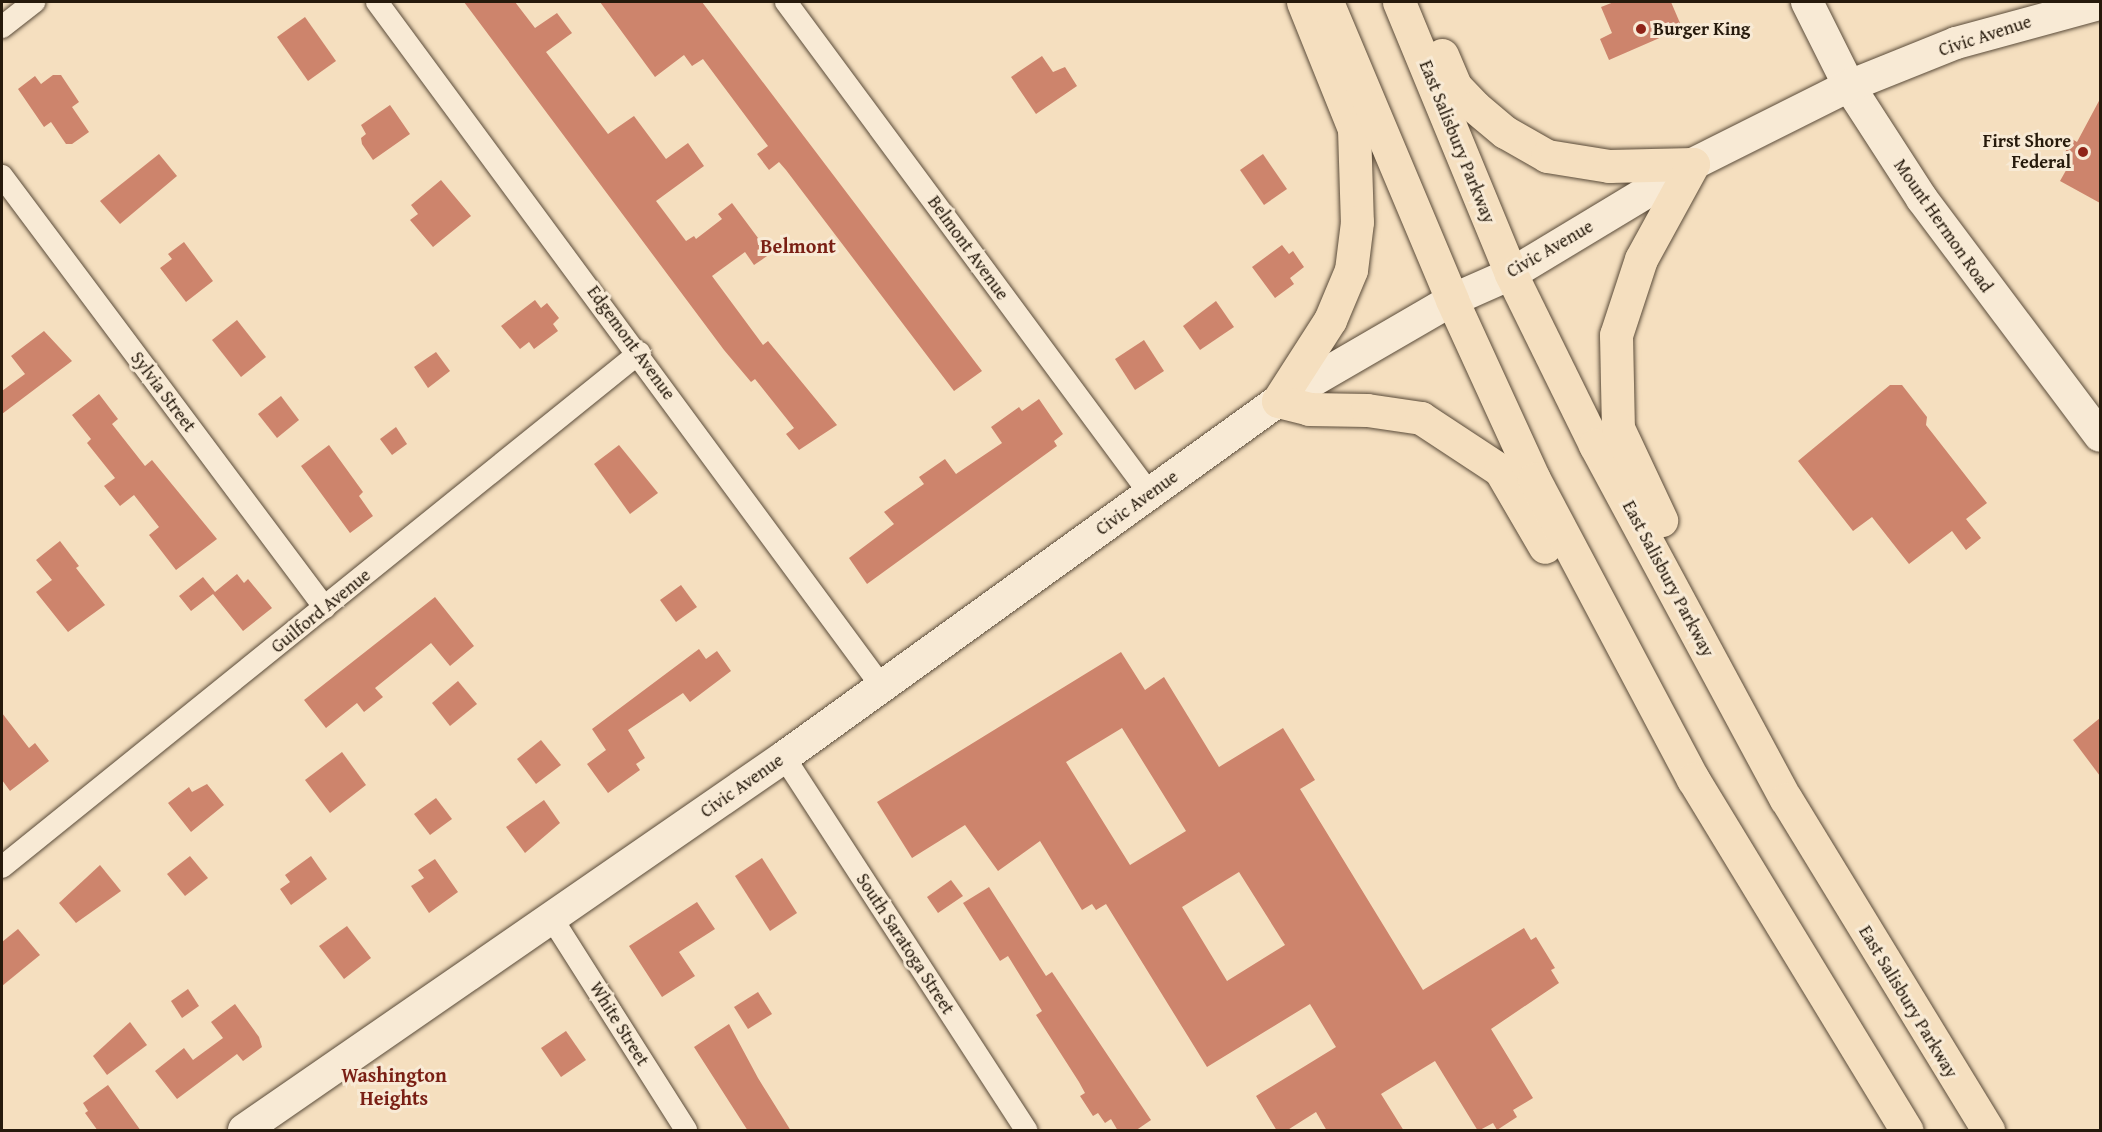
<!DOCTYPE html>
<html>
<head>
<meta charset="utf-8">
<style>
	body { margin:0 }
	#map { position:relative; width:2102px; height:1132px; overflow:hidden; background:#f5dfbf; font-family:"Gentium Book Plus",serif }
	div>[style] { position:absolute }
	[style*='--x'] { left:calc(var(--x)*1px); top:calc(var(--y)*1px); width:calc(var(--w)*1px); rotate:calc(var(--a)*1deg) }
	.building>* { inset:0; background:#cd846c }
	.roads { filter:drop-shadow(0 0 2px #5a4b39) drop-shadow(0 0 2px #5a4b39) }
	.street>* { height:22px; margin:-11px; padding:0 11px; transform-origin:11px; border-radius:11px; background:#f8ead5 }
	.secondary>* { height:32px; margin:-16px; padding:0 16px; transform-origin:16px; border-radius:16px; background:#f8ead5 }
	.primary>* { height:33px; margin:-16.5px; padding:0 16.5px; transform-origin:16.5px; border-radius:16.5px; background:#f5dfbf }
	.dots>* { width:16px; height:16px; translate:-50% -50%; box-sizing:border-box; border:3px solid #f8ead5; border-radius:50% }
	span { translate:-50% -50%; white-space:nowrap; text-align:center; line-height:1.15; -webkit-text-stroke:6px #f8ead5; paint-order:stroke }
	.poi-label { font-size:18px; color:#261a0c; font-weight:700 }
	.left { translate:0 -50%; text-align:left }
	.right { translate:-100% -50%; text-align:right }
	.street-label { font-size:18px; color:#261a0c }
	.neighbourhood-label { font-size:20px; color:#7a1f14; font-weight:700 }
	.frame { position:absolute; inset:0; border:3px solid #261a0c; pointer-events:none }
</style>
</head>
<body>
<div id="map">
	<div class="building">
		<div style="clip-path:polygon(464px 2px,515px 2px,535px 28px,557px 13px,572px 33px,546px 52px,608px 134px,634px 116px,666px 159px,688px 143px,704px 166px,656px 201px,686px 241px,694px 236px,696px 239px,722px 219px,718px 214px,732px 203px,770px 254px,754px 265px,745px 252px,712px 276px,763px 345px,768px 341px,837px 425px,799px 450px,786px 434px,794px 428px,755px 379px,751px 382px,724px 350px)"></div>
		<div style="clip-path:polygon(600px 2px,702px 2px,982px 371px,954px 391px,786px 170px,779px 162px,769px 170px,757px 154px,768px 146px,703px 59px,692px 66px,684px 55px,655px 77px)"></div>
		<div style="clip-path:polygon(1614px 2px,1671px 2px,1680px 23px,1671px 33px,1609px 60px,1600px 39px,1612px 33px,1601px 7px)"></div>
		<div style="clip-path:polygon(305px 17px,336px 61px,308px 81px,277px 37px)"></div>
		<div style="clip-path:polygon(1042px 56px,1053px 72px,1065px 67px,1077px 86px,1036px 114px,1011px 77px)"></div>
		<div style="clip-path:polygon(53px 75px,61px 75px,79px 102px,72px 107px,89px 132px,72px 144px,66px 144px,51px 122px,44px 127px,18px 89px,35px 76px,41px 84px)"></div>
		<div style="clip-path:polygon(2100px 99px,2100px 203px,2060px 181px,2069px 165px,2061px 160px,2072px 139px,2077px 142px)"></div>
		<div style="clip-path:polygon(390px 105px,410px 134px,373px 160px,362px 144px,361px 138px,366px 134px,361px 125px)"></div>
		<div style="clip-path:polygon(159px 154px,177px 176px,120px 224px,100px 201px)"></div>
		<div style="clip-path:polygon(1263px 154px,1287px 189px,1264px 205px,1240px 170px)"></div>
		<div style="clip-path:polygon(441px 180px,471px 216px,433px 247px,410px 220px,418px 214px,411px 205px)"></div>
		<div style="clip-path:polygon(184px 242px,213px 281px,186px 302px,160px 268px,172px 259px,168px 254px)"></div>
		<div style="clip-path:polygon(1282px 245px,1289px 254px,1293px 251px,1304px 267px,1290px 278px,1294px 284px,1275px 298px,1252px 267px)"></div>
		<div style="clip-path:polygon(535px 300px,541px 308px,547px 303px,559px 318px,553px 324px,558px 331px,534px 349px,529px 342px,520px 349px,501px 326px)"></div>
		<div style="clip-path:polygon(1216px 301px,1234px 327px,1200px 350px,1183px 326px)"></div>
		<div style="clip-path:polygon(237px 320px,266px 357px,241px 377px,212px 340px)"></div>
		<div style="clip-path:polygon(44px 331px,72px 361px,2px 414px,2px 391px,25px 374px,11px 356px)"></div>
		<div style="clip-path:polygon(1144px 340px,1164px 371px,1135px 390px,1115px 359px)"></div>
		<div style="clip-path:polygon(436px 352px,450px 371px,428px 388px,414px 367px)"></div>
		<div style="clip-path:polygon(1890px 385px,1902px 385px,1927px 417px,1926px 425px,1987px 503px,1966px 519px,1981px 538px,1966px 550px,1952px 531px,1909px 564px,1872px 517px,1853px 531px,1798px 461px)"></div>
		<div style="clip-path:polygon(99px 394px,118px 419px,112px 424px,145px 466px,152px 460px,217px 539px,176px 570px,149px 535px,159px 527px,134px 495px,120px 506px,104px 486px,115px 478px,87px 443px,91px 439px,72px 415px)"></div>
		<div style="clip-path:polygon(281px 396px,299px 420px,277px 438px,258px 414px)"></div>
		<div style="clip-path:polygon(1039px 399px,1063px 434px,1054px 441px,1057px 446px,867px 584px,849px 558px,894px 524px,884px 512px,924px 484px,919px 477px,945px 459px,956px 474px,1002px 443px,991px 427px,1019px 407px,1022px 411px)"></div>
		<div style="clip-path:polygon(396px 427px,407px 444px,392px 455px,380px 439px)"></div>
		<div style="clip-path:polygon(329px 445px,363px 492px,359px 496px,373px 516px,350px 533px,301px 466px)"></div>
		<div style="clip-path:polygon(619px 445px,658px 493px,630px 514px,594px 464px)"></div>
		<div style="clip-path:polygon(60px 541px,79px 566px,76px 568px,105px 605px,68px 632px,36px 592px,52px 580px,36px 560px)"></div>
		<div style="clip-path:polygon(237px 574px,244px 583px,248px 579px,272px 608px,243px 631px,213px 594px,191px 611px,179px 596px,203px 577px,215px 592px)"></div>
		<div style="clip-path:polygon(681px 585px,697px 607px,676px 622px,660px 600px)"></div>
		<div style="clip-path:polygon(435px 597px,474px 646px,450px 666px,431px 643px,375px 688px,383px 697px,364px 712px,357px 703px,326px 728px,304px 700px)"></div>
		<div style="clip-path:polygon(699px 649px,706px 659px,717px 651px,731px 671px,690px 702px,683px 693px,628px 730px,645px 758px,636px 764px,640px 770px,608px 793px,587px 764px,606px 750px,592px 729px)"></div>
		<div style="clip-path:polygon(evenodd,1121px 652px,1145px 690px,1164px 677px,1219px 767px,1283px 728px,1315px 780px,1300px 789px,1423px 990px,1524px 928px,1531px 940px,1536px 937px,1555px 968px,1551px 970px,1559px 983px,1491px 1029px,1533px 1098px,1513px 1110px,1517px 1117px,1497px 1130px,1493px 1123px,1478px 1131px,1435px 1061px,1381px 1094px,1404px 1131px,1327px 1131px,1316px 1112px,1286px 1131px,1277px 1131px,1256px 1096px,1336px 1047px,1310px 1004px,1207px 1067px,1106px 904px,1096px 910px,1092px 904px,1082px 910px,1040px 841px,998px 871px,965px 825px,912px 858px,877px 802px,1121px 652px,1122px 728px,1186px 831px,1130px 865px,1066px 762px,1122px 728px,1121px 652px,1239px 872px,1285px 945px,1227px 981px,1182px 907px,1239px 872px)"></div>
		<div style="clip-path:polygon(458px 681px,477px 704px,450px 726px,432px 703px)"></div>
		<div style="clip-path:polygon(2px 713px,29px 748px,35px 743px,49px 761px,10px 791px,2px 780px)"></div>
		<div style="clip-path:polygon(2100px 718px,2100px 776px,2073px 740px)"></div>
		<div style="clip-path:polygon(541px 740px,561px 765px,536px 784px,517px 759px)"></div>
		<div style="clip-path:polygon(342px 752px,366px 785px,330px 813px,305px 780px)"></div>
		<div style="clip-path:polygon(207px 784px,224px 805px,191px 832px,168px 803px,189px 787px,192px 792px)"></div>
		<div style="clip-path:polygon(436px 798px,452px 819px,430px 835px,414px 814px)"></div>
		<div style="clip-path:polygon(544px 800px,560px 823px,525px 853px,506px 827px)"></div>
		<div style="clip-path:polygon(190px 856px,208px 878px,185px 896px,167px 874px)"></div>
		<div style="clip-path:polygon(311px 856px,327px 879px,291px 905px,280px 889px,290px 882px,285px 875px)"></div>
		<div style="clip-path:polygon(762px 858px,797px 913px,770px 931px,735px 876px)"></div>
		<div style="clip-path:polygon(435px 859px,458px 892px,429px 913px,411px 886px,424px 878px,418px 870px)"></div>
		<div style="clip-path:polygon(100px 865px,121px 891px,76px 923px,59px 903px)"></div>
		<div style="clip-path:polygon(951px 880px,963px 896px,938px 913px,927px 897px)"></div>
		<div style="clip-path:polygon(989px 887px,1046px 976px,1052px 972px,1151px 1120px,1135px 1131px,1118px 1131px,1111px 1119px,1105px 1123px,1098px 1113px,1093px 1116px,1080px 1096px,1085px 1093px,1079px 1082px,1036px 1015px,1042px 1011px,1008px 956px,1000px 961px,963px 903px)"></div>
		<div style="clip-path:polygon(697px 902px,715px 929px,679px 952px,695px 976px,662px 997px,629px 946px)"></div>
		<div style="clip-path:polygon(347px 926px,371px 958px,344px 979px,319px 946px)"></div>
		<div style="clip-path:polygon(18px 929px,40px 955px,2px 986px,2px 942px)"></div>
		<div style="clip-path:polygon(188px 989px,199px 1006px,182px 1018px,171px 1001px)"></div>
		<div style="clip-path:polygon(758px 992px,772px 1014px,748px 1029px,734px 1007px)"></div>
		<div style="clip-path:polygon(235px 1004px,259px 1037px,262px 1047px,243px 1061px,237px 1054px,177px 1099px,155px 1071px,184px 1048px,193px 1060px,223px 1038px,211px 1022px)"></div>
		<div style="clip-path:polygon(130px 1022px,147px 1045px,107px 1075px,93px 1056px)"></div>
		<div style="clip-path:polygon(729px 1024px,758px 1078px,791px 1131px,748px 1131px,694px 1047px)"></div>
		<div style="clip-path:polygon(566px 1031px,586px 1060px,561px 1077px,541px 1048px)"></div>
		<div style="clip-path:polygon(108px 1085px,141px 1131px,98px 1131px,85px 1113px,88px 1111px,83px 1103px)"></div>
	</div>
	<div class="roads">
		<div class="street">
			<div style="--x:377;--y:2;--w:851;--a:53.6"></div>
			<div style="--x:786;--y:2;--w:612;--a:53.5"></div>
			<div style="--x:2;--y:27;--w:41;--a:-38"></div>
			<div style="--x:2;--y:176;--w:539;--a:53.22"></div>
			<div style="--x:784;--y:757;--w:445;--a:57"></div>
			<div style="--x:2;--y:867;--w:819;--a:-38.9"></div>
			<div style="--x:551;--y:917;--w:252;--a:57.6"></div>
		</div>
		<div class="secondary">
			<div style="--x:1807;--y:2;--w:94;--a:63.4"></div>
			<div style="--x:1849;--y:86;--w:135;--a:57.1"></div>
			<div style="--x:1922;--y:199;--w:296;--a:53.1"></div>
			<div style="--x:244;--y:1130;--w:656;--a:-34.63"></div>
			<div style="--x:784;--y:757;--w:609;--a:-35.78"></div>
			<div style="--x:1278;--y:401;--w:201;--a:-30.1"></div>
			<div style="--x:1452;--y:300;--w:64;--a:-23.8"></div>
			<div style="--x:1511;--y:274;--w:213;--a:-31.1"></div>
			<div style="--x:1693;--y:164;--w:174;--a:-26.6"></div>
			<div style="--x:1849;--y:86;--w:115;--a:-21.9"></div>
			<div style="--x:1956;--y:43;--w:149;--a:-15.2"></div>
		</div>
		<div class="primary">
			<div style="--x:1303;--y:2;--w:137;--a:68.1"></div>
			<div style="--x:1354;--y:129;--w:93;--a:88.2"></div>
			<div style="--x:1357;--y:222;--w:48;--a:97.1"></div>
			<div style="--x:1351;--y:270;--w:54;--a:112.8"></div>
			<div style="--x:1330;--y:320;--w:96;--a:122.7"></div>
			<div style="--x:1278;--y:401;--w:32;--a:14"></div>
			<div style="--x:1309;--y:409;--w:58;--a:1"></div>
			<div style="--x:1367;--y:410;--w:55;--a:8.4"></div>
			<div style="--x:1421;--y:418;--w:95;--a:33.4"></div>
			<div style="--x:1500;--y:470;--w:89;--a:59.7"></div>
			<div style="--x:1327;--y:2;--w:323;--a:67.2"></div>
			<div style="--x:1452;--y:300;--w:197;--a:65.4"></div>
			<div style="--x:1534;--y:479;--w:340;--a:62.1"></div>
			<div style="--x:1693;--y:779;--w:411;--a:58.7"></div>
			<div style="--x:1399;--y:2;--w:294;--a:67.6"></div>
			<div style="--x:1511;--y:274;--w:191;--a:63.8"></div>
			<div style="--x:1595;--y:445;--w:402;--a:61.7"></div>
			<div style="--x:1786;--y:799;--w:388;--a:58.6"></div>
			<div style="--x:1442;--y:55;--w:34;--a:67"></div>
			<div style="--x:1455;--y:86;--w:29;--a:46"></div>
			<div style="--x:1475;--y:107;--w:39;--a:40"></div>
			<div style="--x:1505;--y:132;--w:48;--a:29.7"></div>
			<div style="--x:1547;--y:156;--w:63;--a:9.2"></div>
			<div style="--x:1609;--y:166;--w:84;--a:-1.4"></div>
			<div style="--x:1693;--y:164;--w:108;--a:118.7"></div>
			<div style="--x:1641;--y:259;--w:80;--a:108.2"></div>
			<div style="--x:1616;--y:335;--w:93;--a:88.8"></div>
			<div style="--x:1618;--y:428;--w:102;--a:64.9"></div>
		</div>
	</div>
	<div class="dots">
		<div style="left:1641px;top:29px;background:#8f2418"></div>
		<div style="left:2083px;top:152px;background:#8f2418"></div>
	</div>
	<div class="poi-label">
		<span class="left" style="left:1653px;top:29px">Burger King</span>
		<span class="right" style="left:2071px;top:152px">First Shore<br>Federal</span>
	</div>
	<div class="street-label">
		<span style="left:1985px;top:36px;rotate:-18deg">Civic Avenue</span>
		<span style="left:1457px;top:142px;rotate:68deg">East Salisbury Parkway</span>
		<span style="left:1943px;top:226px;rotate:55deg">Mount Hermon Road</span>
		<span style="left:968px;top:248px;rotate:54deg">Belmont Avenue</span>
		<span style="left:1550px;top:249px;rotate:-30deg">Civic Avenue</span>
		<span style="left:631px;top:343px;rotate:54deg">Edgemont Avenue</span>
		<span style="left:163px;top:392px;rotate:53deg">Sylvia Street</span>
		<span style="left:1137px;top:503px;rotate:-36deg">Civic Avenue</span>
		<span style="left:1668px;top:579px;rotate:62deg">East Salisbury Parkway</span>
		<span style="left:321px;top:611px;rotate:-39deg">Guilford Avenue</span>
		<span style="left:742px;top:786px;rotate:-35deg">Civic Avenue</span>
		<span style="left:905px;top:944px;rotate:57deg">South Saratoga Street</span>
		<span style="left:1908px;top:1002px;rotate:59deg">East Salisbury Parkway</span>
		<span style="left:619px;top:1024px;rotate:58deg">White Street</span>
	</div>
	<div class="neighbourhood-label">
		<span style="left:798px;top:245px">Belmont</span>
		<span style="left:394px;top:1086px">Washington<br>Heights</span>
	</div>
	<div class="frame"></div>
</div>
</body>
</html>
